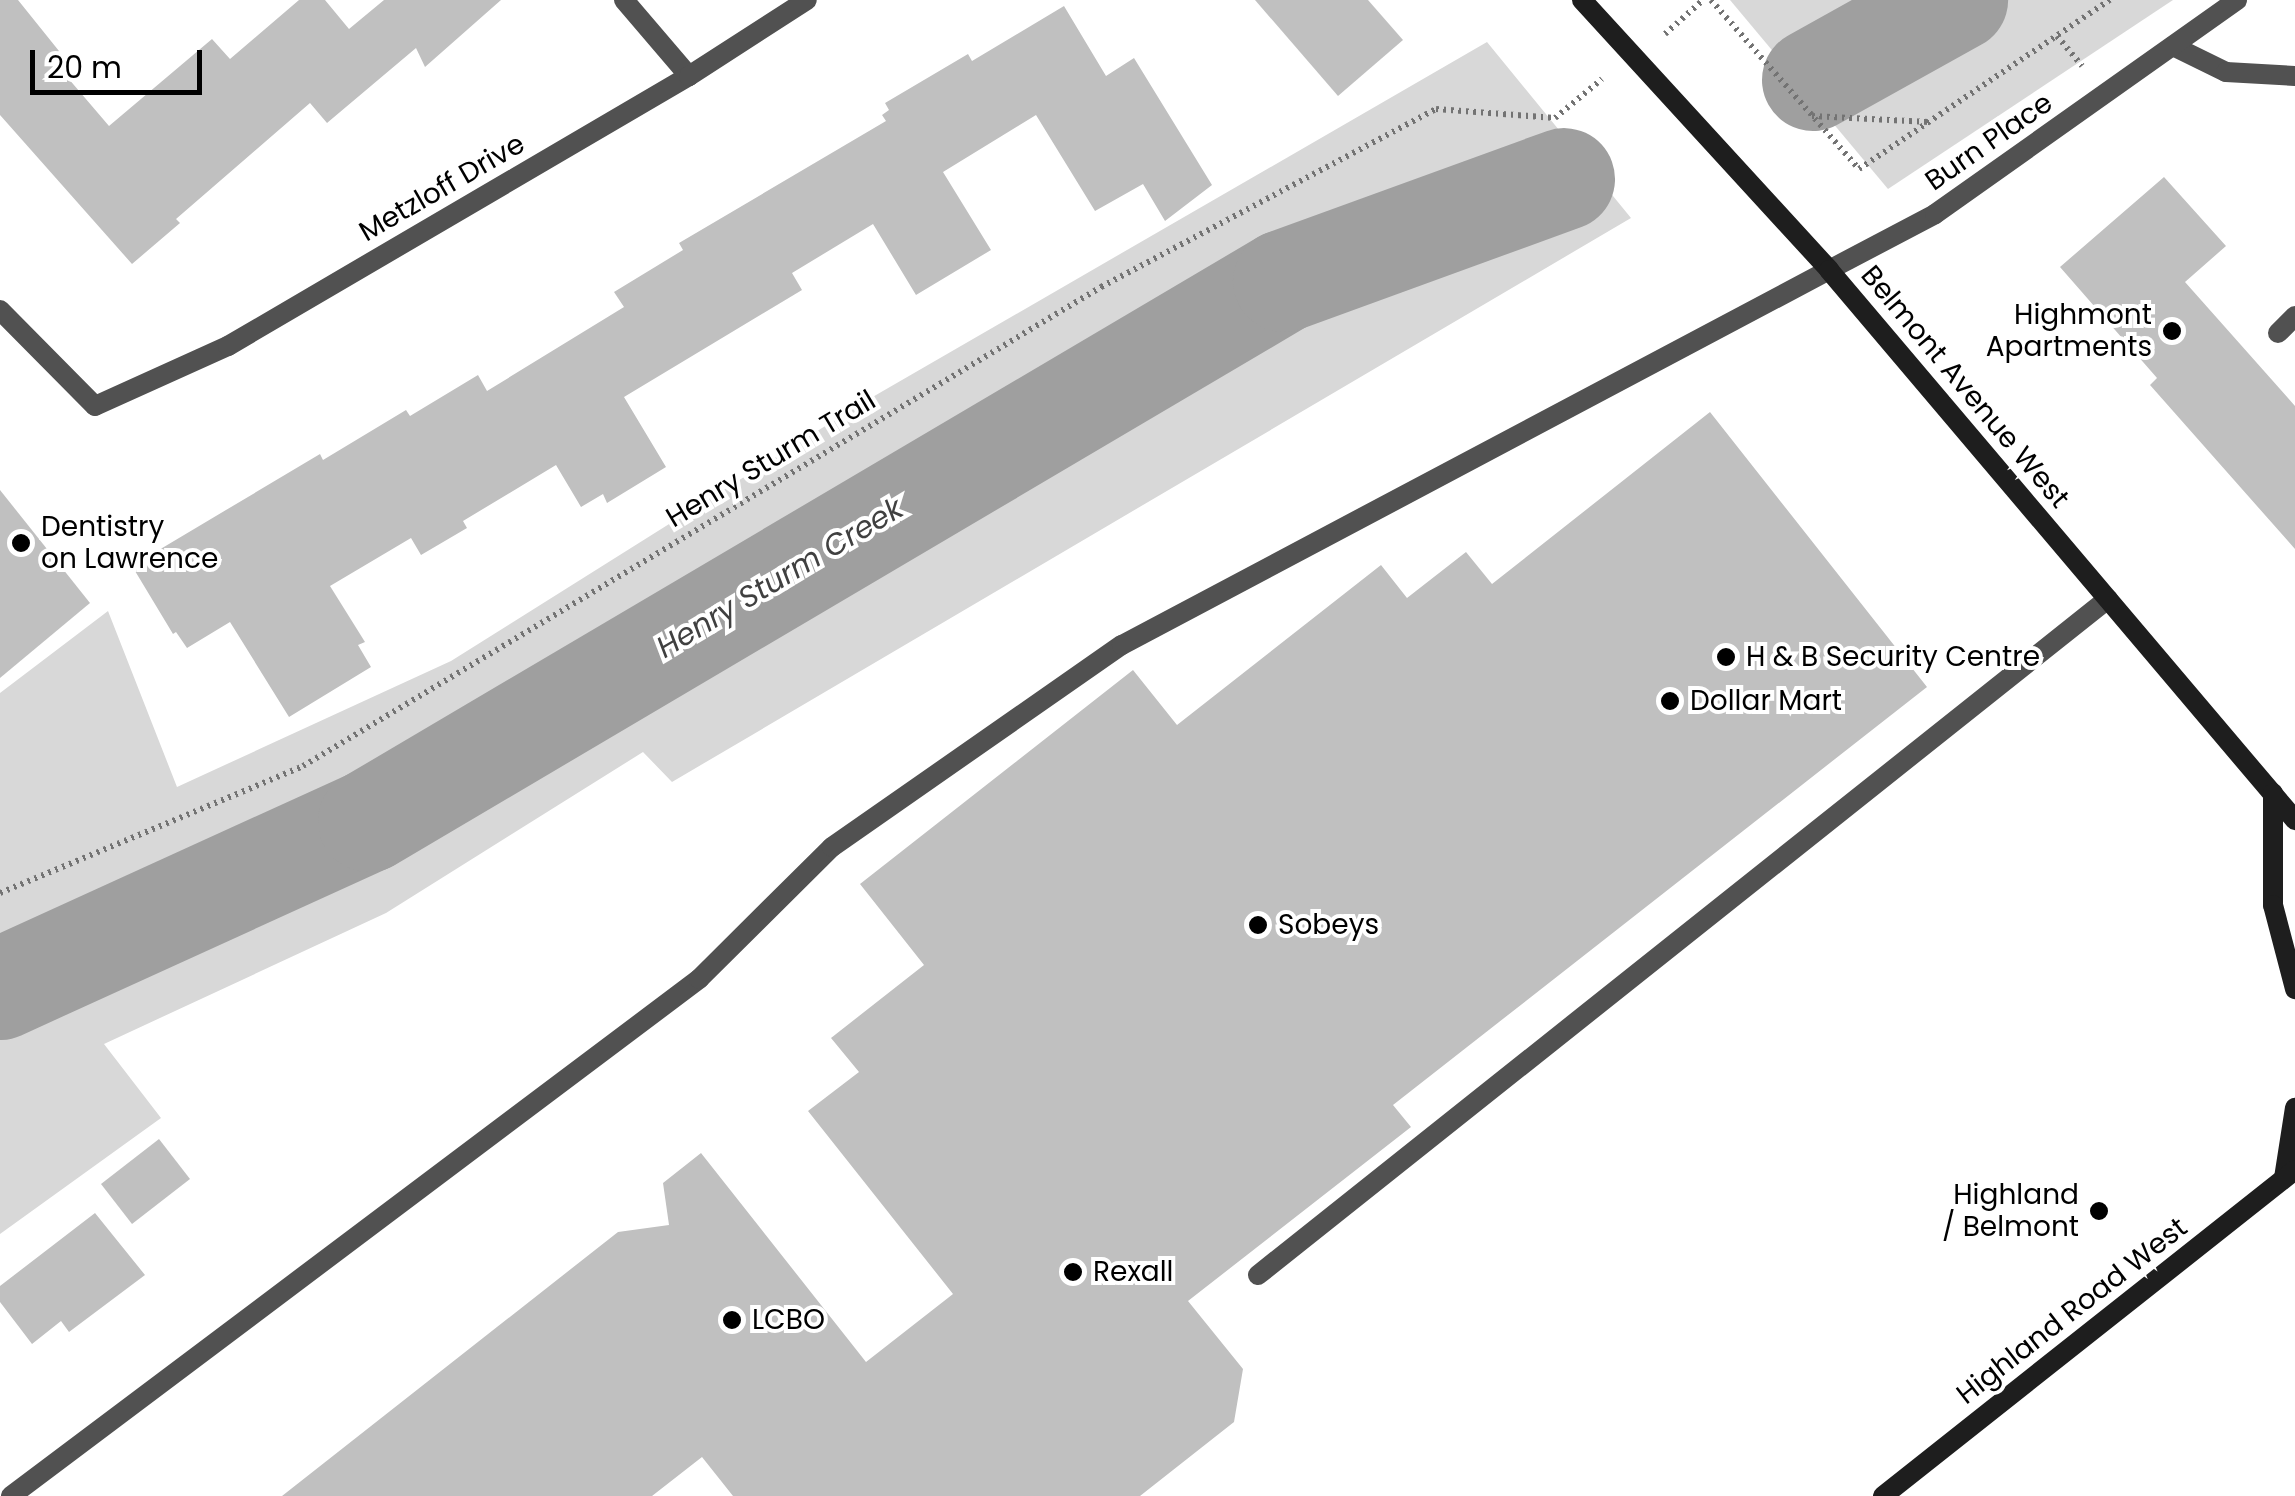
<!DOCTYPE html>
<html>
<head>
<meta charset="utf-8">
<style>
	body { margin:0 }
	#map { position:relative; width:2295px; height:1496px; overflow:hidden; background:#fff; font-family:Poppins,sans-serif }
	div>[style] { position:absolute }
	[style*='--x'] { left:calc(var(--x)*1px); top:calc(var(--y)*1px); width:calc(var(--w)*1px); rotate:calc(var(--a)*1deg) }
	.green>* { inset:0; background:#d8d8d8 }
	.river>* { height:102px; margin:-51px; padding:0 51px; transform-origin:51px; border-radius:51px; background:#9f9f9f }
	.building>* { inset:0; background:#c0c0c0 }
	.path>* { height:6px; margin-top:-3px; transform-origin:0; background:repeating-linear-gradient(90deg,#737373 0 2.5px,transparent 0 7.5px) }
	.lane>* { height:20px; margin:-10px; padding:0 10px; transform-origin:10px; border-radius:10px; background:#515151 }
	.street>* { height:20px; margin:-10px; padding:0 10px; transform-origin:10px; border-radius:10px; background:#515151 }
	.secondary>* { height:20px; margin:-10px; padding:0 10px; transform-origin:10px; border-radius:10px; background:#1e1e1e }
	.dots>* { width:28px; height:28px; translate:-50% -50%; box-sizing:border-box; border:5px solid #fff; border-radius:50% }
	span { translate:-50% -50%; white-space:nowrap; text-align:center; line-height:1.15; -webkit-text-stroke:8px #fff; paint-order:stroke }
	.street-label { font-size:28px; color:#000 }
	.poi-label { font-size:28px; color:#000 }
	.right { translate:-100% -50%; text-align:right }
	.left { translate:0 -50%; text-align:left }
	.water-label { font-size:30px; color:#404040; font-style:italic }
	.scale { position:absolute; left:30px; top:50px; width:172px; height:45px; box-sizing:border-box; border:5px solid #000; border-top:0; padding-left:12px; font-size:30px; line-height:35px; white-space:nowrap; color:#000; -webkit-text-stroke:8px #fff; paint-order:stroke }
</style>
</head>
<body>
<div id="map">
	<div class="green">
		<div style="clip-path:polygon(1730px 0,2173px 0,1888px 189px)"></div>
		<div style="clip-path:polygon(1487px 42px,1631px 218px,672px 782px,643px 752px,386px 913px,104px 1044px,161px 1118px,0 1234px,0 693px,108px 611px,177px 787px,451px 661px,857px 406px)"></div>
	</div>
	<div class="river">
		<div style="--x:1813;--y:80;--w:165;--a:-29.1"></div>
		<div style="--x:0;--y:989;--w:405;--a:-24.5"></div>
		<div style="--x:369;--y:821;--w:1062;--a:-30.55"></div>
		<div style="--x:1284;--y:281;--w:298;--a:-20"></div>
	</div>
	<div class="building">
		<div style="clip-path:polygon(0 0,18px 0,59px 51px,50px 57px,109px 126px,212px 39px,230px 59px,299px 0,325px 0,349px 29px,384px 0,501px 0,425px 67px,416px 48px,327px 123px,310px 103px,176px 219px,180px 223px,132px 264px,0 115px)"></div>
		<div style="clip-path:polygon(1255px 0,1368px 0,1403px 40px,1338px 96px)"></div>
		<div style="clip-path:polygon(1064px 6px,1106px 76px,1134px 58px,1212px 185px,1165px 221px,1143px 184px,1095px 211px,1036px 115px,943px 172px,991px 250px,916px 295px,873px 224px,792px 273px,802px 290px,624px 397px,666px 467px,607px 503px,603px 494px,581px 507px,556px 465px,463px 521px,467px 528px,421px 555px,411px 538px,330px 586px,365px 642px,358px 645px,371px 667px,289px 717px,230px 622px,187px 648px,176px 632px,173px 634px,132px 566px,320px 454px,323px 460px,406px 410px,410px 416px,478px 375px,487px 391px,624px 307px,614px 292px,683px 250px,679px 243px,886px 121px,882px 115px,889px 110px,885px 103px,968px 54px,972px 61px)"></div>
		<div style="clip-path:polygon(2164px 177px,2226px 246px,2185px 282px,2295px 406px,2295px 549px,2150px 385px,2157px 378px,2060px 267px)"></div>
		<div style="clip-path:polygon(1710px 412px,1927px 687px,1393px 1105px,1411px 1127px,1188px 1301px,1243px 1369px,1234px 1422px,1140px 1496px,733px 1496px,702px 1457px,652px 1496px,282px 1496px,618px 1232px,669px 1225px,663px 1183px,701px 1153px,866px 1362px,953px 1294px,808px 1111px,859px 1072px,831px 1038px,924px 965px,860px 884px,1133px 670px,1177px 725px,1381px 565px,1407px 598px,1466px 552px,1492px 584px)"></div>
		<div style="clip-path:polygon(0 490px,90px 603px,0 678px)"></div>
		<div style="clip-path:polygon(159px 1139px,190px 1179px,132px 1224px,101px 1184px)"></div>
		<div style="clip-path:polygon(95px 1213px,145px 1275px,69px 1332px,61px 1321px,32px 1344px,0 1302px,0 1286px)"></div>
	</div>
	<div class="path">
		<div style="--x:1711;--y:0;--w:225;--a:48.8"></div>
		<div style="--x:1859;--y:169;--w:303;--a:-34"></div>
		<div style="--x:1665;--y:34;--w:51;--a:-41.8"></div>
		<div style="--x:2057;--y:36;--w:39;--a:50"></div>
		<div style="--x:1812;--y:116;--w:117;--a:2.9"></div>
		<div style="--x:0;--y:893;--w:329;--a:-22.7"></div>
		<div style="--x:303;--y:766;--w:931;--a:-30.97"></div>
		<div style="--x:1101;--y:287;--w:379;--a:-28"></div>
		<div style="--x:1436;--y:109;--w:119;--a:4.3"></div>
		<div style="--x:1555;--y:118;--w:61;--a:-39.7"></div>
	</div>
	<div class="lane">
		<div style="--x:2278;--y:333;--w:24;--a:-45"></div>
		<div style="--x:1258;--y:1275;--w:1086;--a:-38.5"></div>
		<div style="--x:11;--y:1496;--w:861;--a:-36.92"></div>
		<div style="--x:699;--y:979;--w:187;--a:-44.8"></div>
		<div style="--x:832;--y:847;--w:353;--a:-34.9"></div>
		<div style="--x:1122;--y:645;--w:800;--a:-27.94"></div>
	</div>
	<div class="street">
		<div style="--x:624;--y:0;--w:100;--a:49.5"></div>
		<div style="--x:2173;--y:46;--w:59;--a:26.1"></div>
		<div style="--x:2226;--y:72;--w:69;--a:3.3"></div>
		<div style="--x:1829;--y:270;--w:120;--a:-27.8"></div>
		<div style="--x:1935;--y:214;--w:370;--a:-35.3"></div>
		<div style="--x:0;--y:310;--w:135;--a:45.3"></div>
		<div style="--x:95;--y:406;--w:146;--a:-24.3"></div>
		<div style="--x:228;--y:346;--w:534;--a:-30.36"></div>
		<div style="--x:689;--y:76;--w:140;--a:-32.8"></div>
	</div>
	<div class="secondary">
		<div style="--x:1582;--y:0;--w:366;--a:47.5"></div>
		<div style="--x:1829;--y:270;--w:721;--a:49.73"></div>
		<div style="--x:2273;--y:793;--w:112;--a:90"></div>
		<div style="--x:2273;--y:905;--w:87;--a:75.3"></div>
		<div style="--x:2284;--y:1178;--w:71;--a:-81.1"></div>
		<div style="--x:1883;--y:1496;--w:525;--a:-38.35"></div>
	</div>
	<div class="dots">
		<div style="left:2172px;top:331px;background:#000"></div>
		<div style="left:21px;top:543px;background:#000"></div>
		<div style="left:1726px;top:657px;background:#000"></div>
		<div style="left:1670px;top:701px;background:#000"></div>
		<div style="left:1258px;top:925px;background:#000"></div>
		<div style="left:2099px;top:1211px;background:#000"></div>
		<div style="left:1073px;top:1272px;background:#000"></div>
		<div style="left:732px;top:1320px;background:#000"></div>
	</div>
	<div class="street-label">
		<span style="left:1989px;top:142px;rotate:-35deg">Burn Place</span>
		<span style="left:442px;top:188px;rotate:-30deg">Metzloff Drive</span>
		<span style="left:1965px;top:387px;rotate:50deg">Belmont Avenue West</span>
		<span style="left:771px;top:459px;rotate:-31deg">Henry Sturm Trail</span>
		<span style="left:2072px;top:1311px;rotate:-38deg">Highland Road West</span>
	</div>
	<div class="poi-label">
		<span class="right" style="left:2152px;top:331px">Highmont<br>Apartments</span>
		<span class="left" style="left:41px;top:543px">Dentistry<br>on Lawrence</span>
		<span class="left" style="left:1746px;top:657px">H &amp; B Security Centre</span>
		<span class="left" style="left:1690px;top:701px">Dollar Mart</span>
		<span class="left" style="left:1278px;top:925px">Sobeys</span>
		<span class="right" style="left:2079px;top:1211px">Highland<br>/ Belmont</span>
		<span class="left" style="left:1093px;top:1272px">Rexall</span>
		<span class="left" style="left:752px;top:1320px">LCBO</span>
	</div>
	<div class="water-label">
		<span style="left:780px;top:578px;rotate:-31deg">Henry Sturm Creek</span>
	</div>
	<div class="scale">20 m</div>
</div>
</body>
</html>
